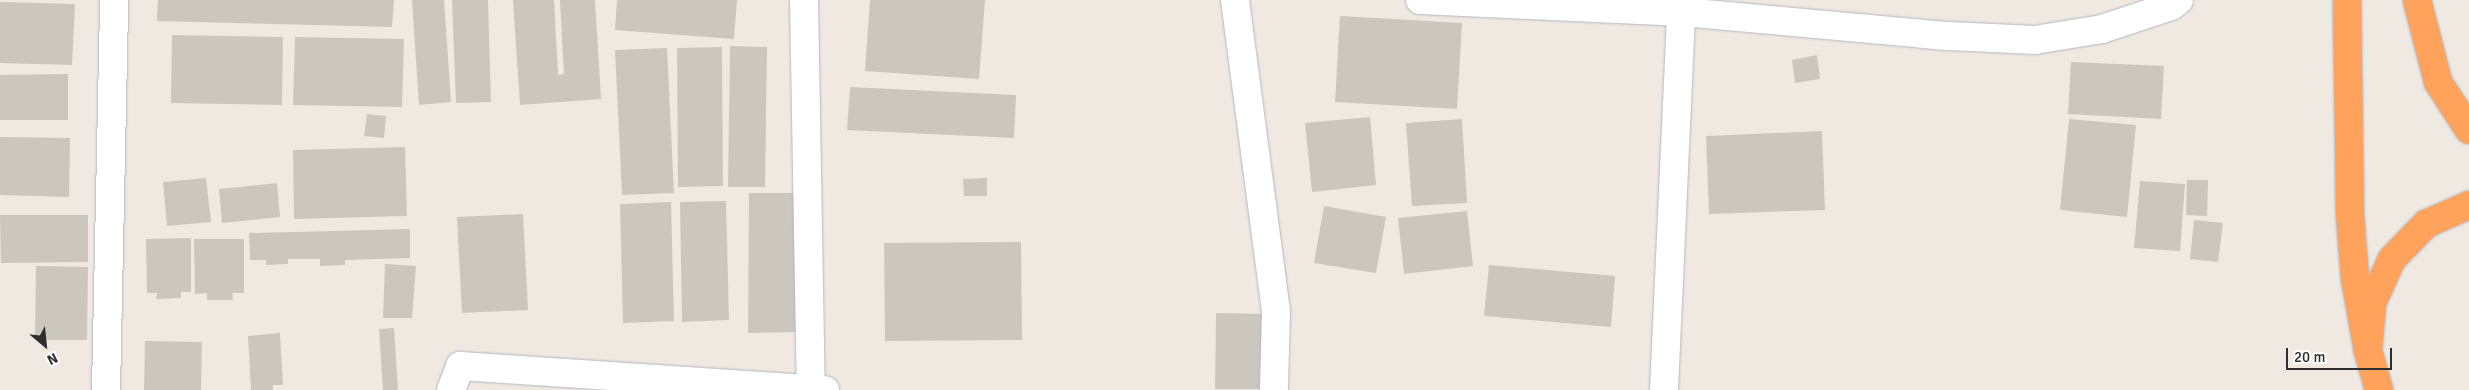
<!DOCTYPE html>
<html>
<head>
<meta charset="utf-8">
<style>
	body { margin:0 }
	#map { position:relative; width:2469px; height:390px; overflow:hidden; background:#efe9e1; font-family:Signika,sans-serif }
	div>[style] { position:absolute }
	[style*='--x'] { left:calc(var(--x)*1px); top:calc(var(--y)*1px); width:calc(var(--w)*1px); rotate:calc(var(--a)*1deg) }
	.building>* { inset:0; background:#cbc7bf }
	.roads { filter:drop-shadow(0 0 1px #b4b7c1) drop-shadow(0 0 1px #b4b7c1) }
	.minor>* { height:28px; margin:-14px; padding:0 14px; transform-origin:14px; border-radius:14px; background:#fff }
	.highway>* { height:28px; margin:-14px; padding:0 14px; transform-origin:14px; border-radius:14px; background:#ffa35c }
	span { translate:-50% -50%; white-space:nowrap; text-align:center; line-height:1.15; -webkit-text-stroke:4px #fff; paint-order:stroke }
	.north { position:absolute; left:20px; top:320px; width:50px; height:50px; -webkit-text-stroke:4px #fff; paint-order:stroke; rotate:152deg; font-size:14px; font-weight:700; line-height:20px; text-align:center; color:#2e2e2e }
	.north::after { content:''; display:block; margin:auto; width:18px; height:22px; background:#2e2e2e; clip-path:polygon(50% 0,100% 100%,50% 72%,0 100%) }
	.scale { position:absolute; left:2286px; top:348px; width:106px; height:22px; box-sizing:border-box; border:2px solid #2e2e2e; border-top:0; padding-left:6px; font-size:15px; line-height:18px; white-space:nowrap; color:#2e2e2e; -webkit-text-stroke:4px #fff; paint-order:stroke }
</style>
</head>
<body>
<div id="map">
	<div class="building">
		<div style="clip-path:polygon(158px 0,394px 0,392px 27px,157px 21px)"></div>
		<div style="clip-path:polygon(412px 0,444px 0,451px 102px,419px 105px)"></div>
		<div style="clip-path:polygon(452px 0,488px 0,491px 102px,456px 103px)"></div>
		<div style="clip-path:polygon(513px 0,554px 0,558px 75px,564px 74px,560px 0,595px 0,601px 99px,520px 105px)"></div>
		<div style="clip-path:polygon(617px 0,737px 0,734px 39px,615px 30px)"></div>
		<div style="clip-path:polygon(870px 0,985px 0,979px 79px,865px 71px)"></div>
		<div style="clip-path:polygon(0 2px,75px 4px,72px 65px,0 63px)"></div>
		<div style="clip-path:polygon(1340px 16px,1462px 23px,1457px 109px,1335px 102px)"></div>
		<div style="clip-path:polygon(172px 35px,283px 37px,282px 105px,171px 103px)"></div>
		<div style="clip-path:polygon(295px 37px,404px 39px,402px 107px,293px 105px)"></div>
		<div style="clip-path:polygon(730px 46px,767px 47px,765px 187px,728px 187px)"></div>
		<div style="clip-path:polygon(722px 47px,723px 186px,678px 187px,677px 48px)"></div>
		<div style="clip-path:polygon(667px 48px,674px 193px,622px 195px,615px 50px)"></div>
		<div style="clip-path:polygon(1817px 55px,1820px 79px,1795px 83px,1792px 60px)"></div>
		<div style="clip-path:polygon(2071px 62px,2164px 66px,2161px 119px,2068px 114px)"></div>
		<div style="clip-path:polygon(68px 74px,68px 120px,0 120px,0 75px)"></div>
		<div style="clip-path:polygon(850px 87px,1016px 95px,1014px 138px,847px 130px)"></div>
		<div style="clip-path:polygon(367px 114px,386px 116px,384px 138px,364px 136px)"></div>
		<div style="clip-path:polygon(1370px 117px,1376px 185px,1312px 192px,1305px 123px)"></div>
		<div style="clip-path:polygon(1462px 119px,1467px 203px,1412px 206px,1406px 123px)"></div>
		<div style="clip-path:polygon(2069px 119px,2136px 125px,2127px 217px,2060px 210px)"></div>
		<div style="clip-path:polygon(1822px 131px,1825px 210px,1709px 214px,1706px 136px)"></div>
		<div style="clip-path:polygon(0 137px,70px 138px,69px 197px,0 195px)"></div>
		<div style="clip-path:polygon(405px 147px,407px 216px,294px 219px,293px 150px)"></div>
		<div style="clip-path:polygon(206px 178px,211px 222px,167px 226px,163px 182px)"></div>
		<div style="clip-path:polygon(987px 178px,987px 196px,964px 196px,963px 179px)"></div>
		<div style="clip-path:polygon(2187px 180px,2208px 180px,2207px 216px,2186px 215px)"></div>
		<div style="clip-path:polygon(2140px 181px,2185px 184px,2180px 251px,2134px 248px)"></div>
		<div style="clip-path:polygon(277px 183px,280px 217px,222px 223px,219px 189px)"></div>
		<div style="clip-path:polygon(749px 193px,799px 193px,798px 332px,748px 333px)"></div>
		<div style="clip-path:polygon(726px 201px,729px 320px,682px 322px,680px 202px)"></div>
		<div style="clip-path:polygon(671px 202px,674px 321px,623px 323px,620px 204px)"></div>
		<div style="clip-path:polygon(1324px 206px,1386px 217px,1376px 273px,1314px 263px)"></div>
		<div style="clip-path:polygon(1467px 211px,1473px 266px,1404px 274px,1398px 218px)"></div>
		<div style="clip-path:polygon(523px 214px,528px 310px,462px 313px,457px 217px)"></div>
		<div style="clip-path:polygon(0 215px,88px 215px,88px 262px,1px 263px)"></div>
		<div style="clip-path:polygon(2194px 220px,2223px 223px,2218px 262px,2190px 259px)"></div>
		<div style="clip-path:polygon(410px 229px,410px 258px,345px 260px,345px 265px,320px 266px,320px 259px,288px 259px,288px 264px,266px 265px,266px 260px,250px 260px,249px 233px)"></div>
		<div style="clip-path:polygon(191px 238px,191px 292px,181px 292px,181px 298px,156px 299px,157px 293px,147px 293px,146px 239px)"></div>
		<div style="clip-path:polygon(194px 239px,244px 239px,244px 293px,232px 293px,233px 300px,207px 300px,207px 293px,195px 294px)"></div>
		<div style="clip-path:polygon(1021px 242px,1022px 340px,885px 341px,884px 243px)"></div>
		<div style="clip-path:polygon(385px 264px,416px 266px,412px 318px,383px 318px)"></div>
		<div style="clip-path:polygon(1489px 265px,1615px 276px,1611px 327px,1484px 316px)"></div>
		<div style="clip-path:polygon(36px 266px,88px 267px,87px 340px,35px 340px)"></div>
		<div style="clip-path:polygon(1216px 313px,1262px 314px,1261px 389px,1215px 389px)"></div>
		<div style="clip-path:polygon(394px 328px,398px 390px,383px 390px,379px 329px)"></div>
		<div style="clip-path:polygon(280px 333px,283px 385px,273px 385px,273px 390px,251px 390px,248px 336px)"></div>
		<div style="clip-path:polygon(145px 341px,202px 342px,201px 390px,144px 390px)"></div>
	</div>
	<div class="roads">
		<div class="minor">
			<div style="--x:804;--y:0;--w:389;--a:89"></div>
			<div style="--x:1235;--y:0;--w:314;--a:82.5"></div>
			<div style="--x:1276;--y:311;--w:79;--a:91.5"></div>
			<div style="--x:1420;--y:0;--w:263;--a:2.6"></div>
			<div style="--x:1683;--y:12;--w:267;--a:5.2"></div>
			<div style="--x:1949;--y:36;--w:86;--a:2.7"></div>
			<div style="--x:2035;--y:40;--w:68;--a:-9.3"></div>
			<div style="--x:2102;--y:29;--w:73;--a:-18.4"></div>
			<div style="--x:2171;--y:6;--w:10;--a:-37"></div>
			<div style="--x:106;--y:390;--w:390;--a:-88.8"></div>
			<div style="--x:451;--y:390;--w:26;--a:-69"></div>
			<div style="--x:460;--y:366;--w:366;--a:3.8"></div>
			<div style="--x:1664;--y:390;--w:390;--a:-87.4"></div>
		</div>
		<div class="highway">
			<div style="--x:2347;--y:0;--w:215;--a:89.2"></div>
			<div style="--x:2350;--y:215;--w:63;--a:85.5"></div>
			<div style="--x:2355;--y:278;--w:74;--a:79.9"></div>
			<div style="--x:2417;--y:0;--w:85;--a:75.6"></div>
			<div style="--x:2438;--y:82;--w:57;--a:57.1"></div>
			<div style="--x:2379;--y:390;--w:41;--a:-105.8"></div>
			<div style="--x:2368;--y:351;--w:48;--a:-85.2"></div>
			<div style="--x:2372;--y:303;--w:48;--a:-65.6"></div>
			<div style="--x:2392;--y:259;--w:49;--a:-45.8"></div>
			<div style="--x:2426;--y:224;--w:47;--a:-23.8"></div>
		</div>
	</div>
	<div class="north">N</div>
	<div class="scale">20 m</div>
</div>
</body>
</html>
